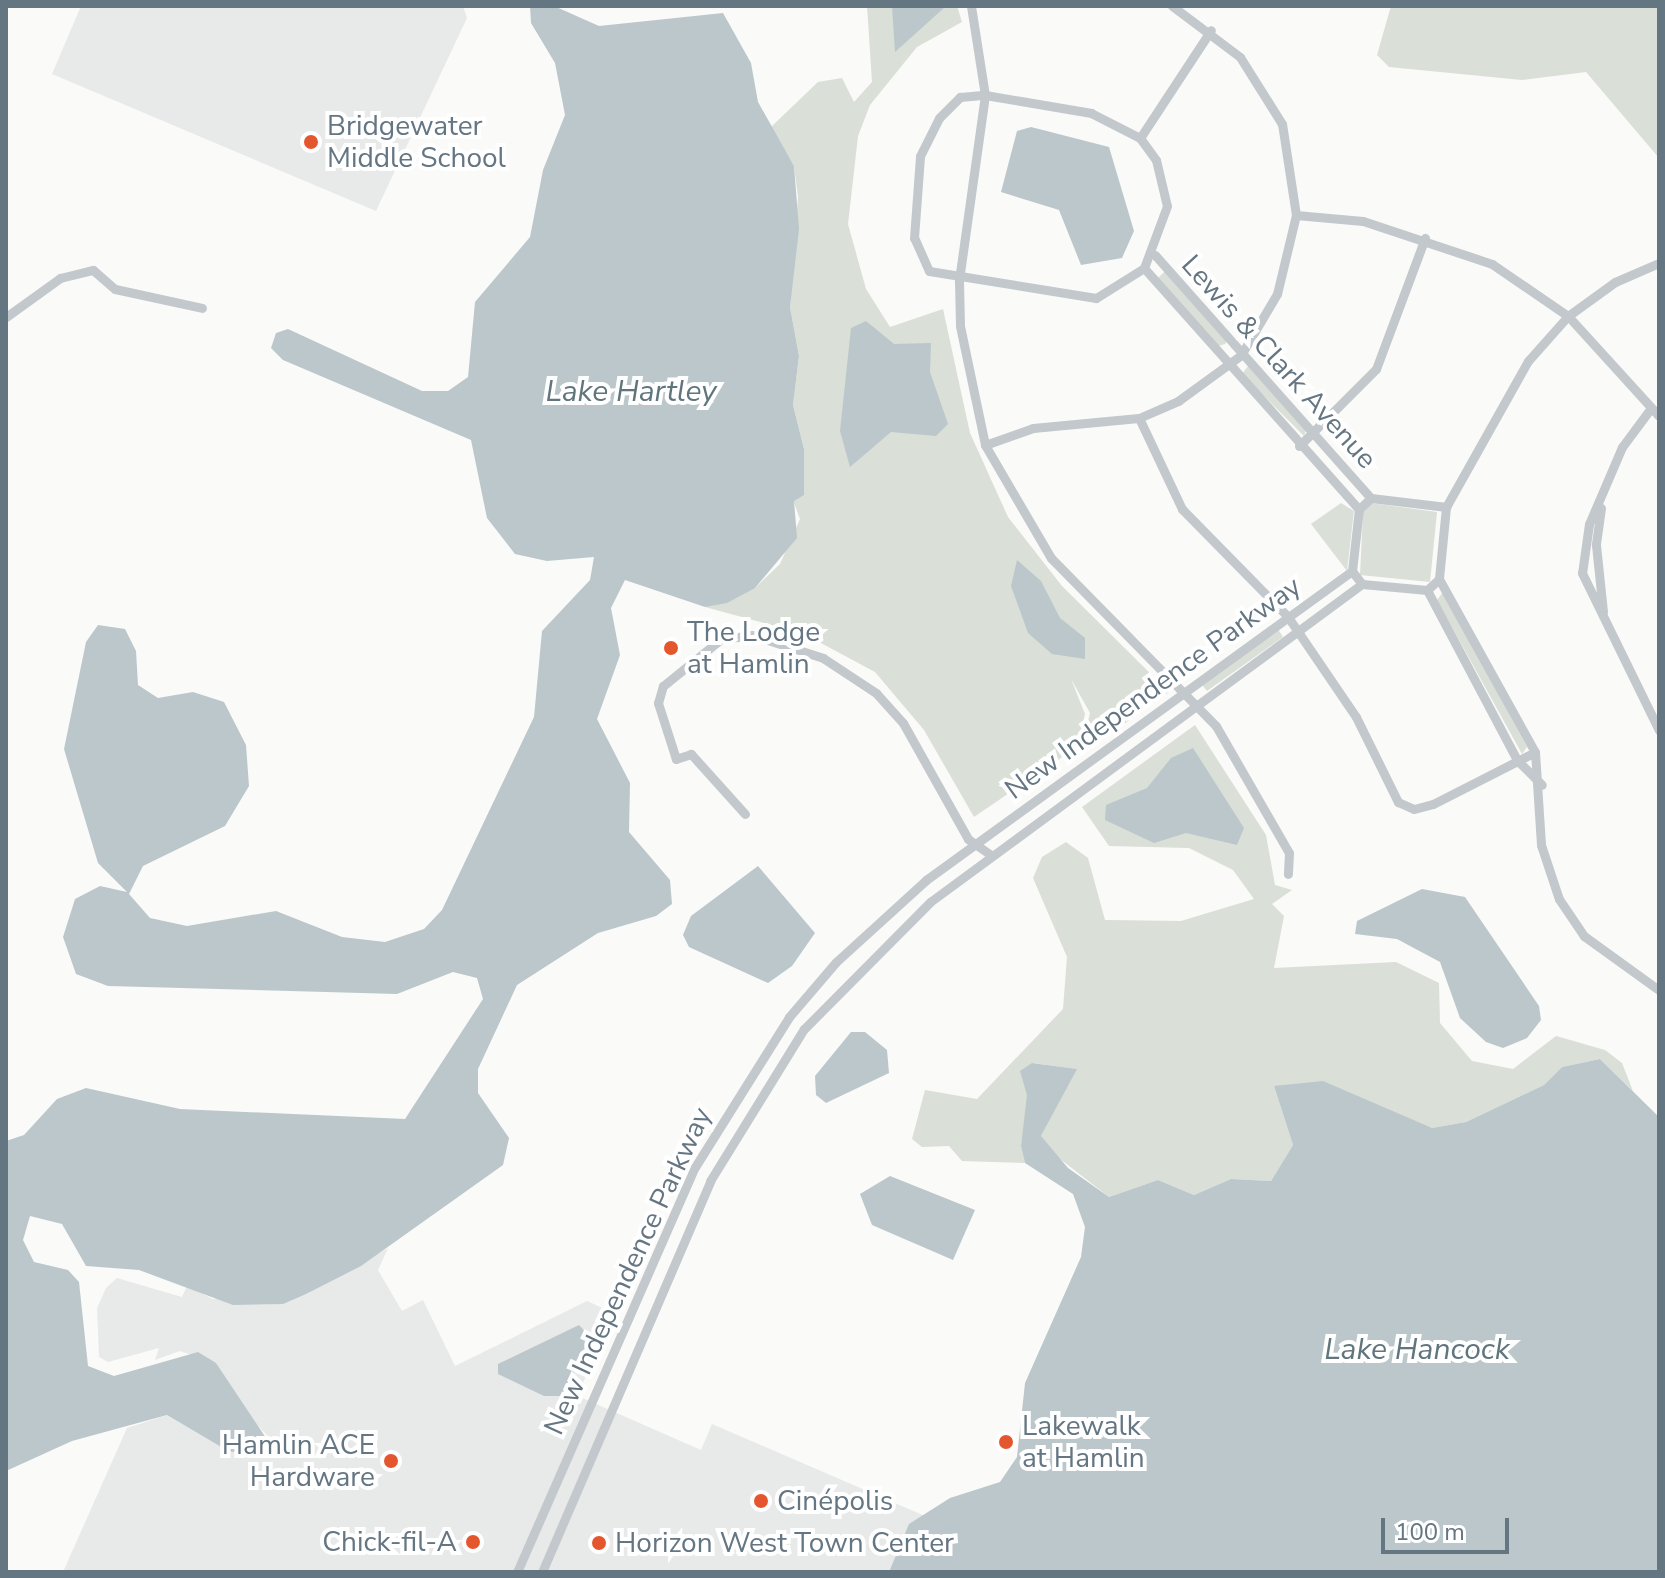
<!DOCTYPE html>
<html>
<head>
<meta charset="utf-8">
<style>
	body { margin:0 }
	#map { position:relative; width:1665px; height:1578px; overflow:hidden; background:#fafaf8; font-family:"Nunito Sans",sans-serif }
	div>[style] { position:absolute }
	[style*='--x'] { left:calc(var(--x)*1px); top:calc(var(--y)*1px); width:calc(var(--w)*1px); rotate:calc(var(--a)*1deg) }
	.built>* { inset:0; background:#e8e9e9 }
	.green>* { inset:0; background:#dadfd7 }
	.water>* { inset:0; background:#bbc7cb }
	.minor>* { height:9px; margin:-4.5px; padding:0 4.5px; transform-origin:4.5px; border-radius:4.5px; background:#c3c8cc }
	.dots>* { width:22px; height:22px; translate:-50% -50%; box-sizing:border-box; border:4px solid #fff; border-radius:50% }
	span { translate:-50% -50%; white-space:nowrap; text-align:center; line-height:1.15; -webkit-text-stroke:8px #fff; paint-order:stroke }
	.poi-label { font-size:28px; color:#657683 }
	.left { translate:0 -50%; text-align:left }
	.right { translate:-100% -50%; text-align:right }
	.street-label { font-size:28px; color:#657683 }
	.water-label { font-size:30px; color:#60757c; font-style:italic }
	.frame { position:absolute; inset:0; border:8px solid #657683; pointer-events:none }
	.scale { position:absolute; left:1381px; top:1518px; width:128px; height:36px; box-sizing:border-box; border:4px solid #657683; border-top:0; padding-left:10px; font-size:24px; line-height:28px; white-space:nowrap; color:#657683; -webkit-text-stroke:6px #fff; paint-order:stroke }
</style>
</head>
<body>
<div id="map">
	<div class="built">
		<div style="clip-path:polygon(81px 6px,463px 6px,467px 18px,376px 211px,52px 74px)"></div>
		<div style="clip-path:polygon(388px 1248px,378px 1270px,402px 1311px,423px 1300px,455px 1366px,587px 1301px,611px 1312px,578px 1396px,701px 1450px,712px 1424px,925px 1516px,909px 1525px,889px 1572px,63px 1572px,127px 1428px,167px 1415px,228px 1451px,269px 1437px,240px 1408px,216px 1363px,180px 1351px,155px 1360px,159px 1348px,108px 1362px,99px 1357px,97px 1308px,106px 1288px,117px 1278px,182px 1297px,187px 1286px,213px 1299px,306px 1294px)"></div>
	</div>
	<div class="green">
		<div style="clip-path:polygon(867px 6px,957px 6px,962px 22px,917px 47px,870px 105px,858px 136px,848px 224px,866px 289px,890px 327px,943px 309px,970px 433px,1008px 517px,1062px 586px,1169px 692px,1080px 755px,1090px 713px,1071px 679px,1085px 714px,1077px 747px,974px 817px,924px 730px,875px 672px,804px 634px,705px 607px,755px 588px,780px 564px,800px 519px,793px 500px,804px 449px,793px 405px,799px 356px,790px 307px,798px 197px,794px 166px,771px 127px,818px 82px,842px 78px,854px 102px,872px 82px)"></div>
		<div style="clip-path:polygon(1391px 6px,1659px 6px,1659px 158px,1586px 72px,1522px 80px,1389px 67px,1377px 55px)"></div>
		<div style="clip-path:polygon(1165px 271px,1227px 341px,1225px 344px,1218px 346px,1158px 278px)"></div>
		<div style="clip-path:polygon(1248px 366px,1306px 430px,1304px 436px,1242px 374px)"></div>
		<div style="clip-path:polygon(1341px 503px,1354px 511px,1347px 571px,1311px 524px)"></div>
		<div style="clip-path:polygon(1371px 503px,1437px 512px,1430px 582px,1360px 575px,1363px 512px)"></div>
		<div style="clip-path:polygon(1443px 592px,1527px 747px,1522px 754px,1437px 600px)"></div>
		<div style="clip-path:polygon(1278px 629px,1283px 637px,1207px 691px,1202px 685px)"></div>
		<div style="clip-path:polygon(1195px 725px,1266px 835px,1275px 885px,1292px 890px,1272px 904px,1284px 916px,1274px 968px,1396px 962px,1439px 983px,1440px 1023px,1472px 1061px,1513px 1069px,1556px 1036px,1605px 1050px,1622px 1063px,1633px 1091px,1600px 1059px,1562px 1067px,1544px 1085px,1466px 1122px,1432px 1128px,1274px 1086px,1293px 1145px,1271px 1181px,1231px 1179px,1194px 1195px,1158px 1180px,1109px 1197px,1046px 1148px,1041px 1136px,1076px 1069px,1033px 1063px,1021px 1146px,1025px 1163px,962px 1161px,949px 1146px,922px 1147px,912px 1139px,925px 1090px,977px 1099px,1063px 1009px,1067px 957px,1033px 878px,1042px 857px,1066px 842px,1088px 858px,1105px 920px,1181px 921px,1254px 899px,1233px 870px,1189px 848px,1109px 846px,1082px 807px)"></div>
	</div>
	<div class="water">
		<div style="clip-path:polygon(530px 6px,554px 6px,599px 26px,723px 13px,751px 63px,758px 102px,794px 166px,799px 229px,790px 307px,799px 356px,793px 405px,804px 449px,804px 495px,794px 501px,797px 538px,755px 588px,727px 603px,705px 607px,625px 580px,611px 608px,620px 655px,597px 719px,630px 783px,629px 832px,670px 880px,672px 904px,656px 916px,598px 933px,517px 985px,478px 1069px,478px 1093px,509px 1138px,503px 1165px,361px 1266px,306px 1294px,283px 1304px,233px 1305px,139px 1270px,86px 1266px,62px 1224px,30px 1216px,23px 1240px,34px 1262px,68px 1270px,79px 1282px,88px 1366px,114px 1376px,198px 1352px,216px 1363px,272px 1447px,259px 1456px,228px 1451px,167px 1415px,72px 1441px,6px 1471px,6px 1141px,24px 1135px,57px 1099px,86px 1088px,180px 1109px,405px 1119px,483px 999px,477px 978px,453px 972px,397px 994px,108px 986px,76px 974px,63px 937px,75px 899px,100px 886px,127px 892px,98px 863px,64px 749px,86px 642px,98px 625px,125px 629px,136px 651px,138px 685px,158px 698px,193px 692px,224px 702px,246px 745px,249px 786px,225px 826px,143px 866px,129px 894px,150px 918px,187px 926px,276px 911px,342px 937px,385px 942px,424px 929px,442px 910px,534px 717px,542px 631px,590px 580px,594px 557px,547px 561px,515px 554px,487px 518px,471px 440px,283px 360px,271px 348px,276px 333px,288px 329px,422px 391px,448px 391px,468px 377px,475px 302px,530px 237px,543px 170px,565px 115px,555px 63px,531px 23px)"></div>
		<div style="clip-path:polygon(892px 6px,945px 6px,945px 7px,895px 52px)"></div>
		<div style="clip-path:polygon(1031px 127px,1109px 147px,1134px 231px,1122px 258px,1081px 265px,1059px 210px,1001px 192px,1017px 131px)"></div>
		<div style="clip-path:polygon(866px 321px,894px 344px,931px 343px,930px 372px,948px 424px,936px 436px,891px 432px,850px 467px,840px 431px,851px 328px)"></div>
		<div style="clip-path:polygon(1017px 560px,1041px 581px,1060px 618px,1085px 638px,1085px 659px,1052px 654px,1028px 633px,1011px 586px)"></div>
		<div style="clip-path:polygon(1193px 748px,1244px 828px,1237px 845px,1186px 833px,1154px 843px,1105px 820px,1106px 805px,1147px 788px,1171px 758px)"></div>
		<div style="clip-path:polygon(758px 866px,815px 933px,792px 966px,768px 983px,689px 947px,683px 935px,691px 916px)"></div>
		<div style="clip-path:polygon(1422px 889px,1465px 897px,1539px 1006px,1541px 1020px,1527px 1038px,1503px 1048px,1486px 1042px,1460px 1018px,1440px 962px,1397px 939px,1355px 934px,1357px 921px)"></div>
		<div style="clip-path:polygon(851px 1032px,865px 1032px,887px 1050px,889px 1073px,826px 1103px,816px 1095px,815px 1076px)"></div>
		<div style="clip-path:polygon(1600px 1059px,1659px 1117px,1659px 1572px,889px 1572px,909px 1524px,950px 1498px,1000px 1482px,1017px 1457px,1025px 1383px,1081px 1257px,1085px 1227px,1073px 1194px,1025px 1163px,1021px 1146px,1027px 1095px,1020px 1071px,1032px 1063px,1077px 1069px,1041px 1136px,1068px 1168px,1109px 1197px,1158px 1180px,1194px 1195px,1231px 1179px,1271px 1181px,1293px 1145px,1274px 1086px,1323px 1081px,1432px 1128px,1466px 1122px,1544px 1085px,1562px 1067px)"></div>
		<div style="clip-path:polygon(890px 1176px,975px 1210px,953px 1260px,872px 1225px,860px 1194px)"></div>
		<div style="clip-path:polygon(579px 1325px,590px 1337px,563px 1396px,544px 1396px,498px 1374px,498px 1364px)"></div>
	</div>
	<div class="minor">
		<div style="--x:971;--y:6;--w:90;--a:81.1"></div>
		<div style="--x:985;--y:95;--w:188;--a:98"></div>
		<div style="--x:959;--y:281;--w:45;--a:88.7"></div>
		<div style="--x:960;--y:326;--w:122;--a:78.1"></div>
		<div style="--x:985;--y:445;--w:131;--a:59.7"></div>
		<div style="--x:1051;--y:558;--w:235;--a:45.5"></div>
		<div style="--x:1216;--y:726;--w:146;--a:60.1"></div>
		<div style="--x:1289;--y:853;--w:21;--a:93"></div>
		<div style="--x:985;--y:95;--w:108;--a:9.6"></div>
		<div style="--x:1091;--y:113;--w:55;--a:27"></div>
		<div style="--x:1140;--y:138;--w:27;--a:54"></div>
		<div style="--x:1156;--y:160;--w:47;--a:76.6"></div>
		<div style="--x:1167;--y:206;--w:66;--a:110.4"></div>
		<div style="--x:1144;--y:268;--w:57;--a:148"></div>
		<div style="--x:1096;--y:298;--w:169;--a:-170.8"></div>
		<div style="--x:929;--y:271;--w:36;--a:-114"></div>
		<div style="--x:914;--y:238;--w:82;--a:-85.8"></div>
		<div style="--x:920;--y:156;--w:42;--a:-63.4"></div>
		<div style="--x:939;--y:118;--w:30;--a:-45"></div>
		<div style="--x:960;--y:97;--w:25;--a:-5"></div>
		<div style="--x:1140;--y:138;--w:129;--a:-56.7"></div>
		<div style="--x:1296;--y:215;--w:67;--a:5.1"></div>
		<div style="--x:1363;--y:221;--w:136;--a:18.4"></div>
		<div style="--x:1492;--y:264;--w:92;--a:34.4"></div>
		<div style="--x:1568;--y:316;--w:135;--a:47.7"></div>
		<div style="--x:1155;--y:255;--w:325;--a:48.4"></div>
		<div style="--x:1144;--y:268;--w:323;--a:48.3"></div>
		<div style="--x:6;--y:317;--w:67;--a:-35.8"></div>
		<div style="--x:60;--y:278;--w:34;--a:-14"></div>
		<div style="--x:93;--y:270;--w:29;--a:41"></div>
		<div style="--x:115;--y:289;--w:89;--a:12.3"></div>
		<div style="--x:1651;--y:408;--w:49;--a:126.6"></div>
		<div style="--x:1622;--y:447;--w:84;--a:113.2"></div>
		<div style="--x:1589;--y:524;--w:49;--a:98.1"></div>
		<div style="--x:1582;--y:573;--w:175;--a:63.9"></div>
		<div style="--x:1139;--y:418;--w:101;--a:64.7"></div>
		<div style="--x:1182;--y:509;--w:151;--a:45.5"></div>
		<div style="--x:1288;--y:617;--w:121;--a:55.8"></div>
		<div style="--x:1356;--y:717;--w:95;--a:63.7"></div>
		<div style="--x:1398;--y:802;--w:17;--a:24"></div>
		<div style="--x:1414;--y:809;--w:20;--a:-15"></div>
		<div style="--x:1433;--y:804;--w:114;--a:-27"></div>
		<div style="--x:985;--y:445;--w:51;--a:-19.5"></div>
		<div style="--x:1033;--y:428;--w:106;--a:-5.4"></div>
		<div style="--x:1139;--y:418;--w:43;--a:-23.6"></div>
		<div style="--x:1178;--y:401;--w:78;--a:-36.1"></div>
		<div style="--x:1241;--y:355;--w:71;--a:-59.5"></div>
		<div style="--x:1277;--y:294;--w:81;--a:-76.5"></div>
		<div style="--x:1296;--y:215;--w:92;--a:-98.7"></div>
		<div style="--x:1282;--y:124;--w:79;--a:-122.1"></div>
		<div style="--x:1240;--y:57;--w:85;--a:-143.1"></div>
		<div style="--x:1299;--y:446;--w:109;--a:-45"></div>
		<div style="--x:1376;--y:369;--w:140;--a:-69.5"></div>
		<div style="--x:1371;--y:498;--w:76;--a:6.8"></div>
		<div style="--x:1446;--y:507;--w:72;--a:95.6"></div>
		<div style="--x:1439;--y:579;--w:16;--a:137"></div>
		<div style="--x:1427;--y:590;--w:65;--a:-174.7"></div>
		<div style="--x:1362;--y:584;--w:16;--a:-128"></div>
		<div style="--x:1352;--y:571;--w:62;--a:-83.6"></div>
		<div style="--x:1359;--y:509;--w:16;--a:-43"></div>
		<div style="--x:1446;--y:507;--w:167;--a:-60.7"></div>
		<div style="--x:1528;--y:361;--w:60;--a:-48.4"></div>
		<div style="--x:1568;--y:316;--w:58;--a:-35.9"></div>
		<div style="--x:1615;--y:282;--w:48;--a:-23.4"></div>
		<div style="--x:1601;--y:508;--w:37;--a:98"></div>
		<div style="--x:1596;--y:545;--w:67;--a:84"></div>
		<div style="--x:1439;--y:579;--w:198;--a:61"></div>
		<div style="--x:1535;--y:752;--w:93;--a:86.3"></div>
		<div style="--x:1541;--y:845;--w:57;--a:71.6"></div>
		<div style="--x:1559;--y:899;--w:45;--a:56"></div>
		<div style="--x:1584;--y:936;--w:92;--a:35.8"></div>
		<div style="--x:1427;--y:590;--w:192;--a:62.1"></div>
		<div style="--x:1517;--y:760;--w:35;--a:45"></div>
		<div style="--x:745;--y:814;--w:81;--a:-132"></div>
		<div style="--x:691;--y:754;--w:16;--a:162"></div>
		<div style="--x:676;--y:759;--w:59;--a:-107.8"></div>
		<div style="--x:658;--y:703;--w:18;--a:-74"></div>
		<div style="--x:663;--y:686;--w:75;--a:-39"></div>
		<div style="--x:721;--y:639;--w:31;--a:-7"></div>
		<div style="--x:752;--y:635;--w:75;--a:17.9"></div>
		<div style="--x:823;--y:658;--w:64;--a:33.4"></div>
		<div style="--x:876;--y:693;--w:40;--a:48"></div>
		<div style="--x:903;--y:723;--w:133;--a:60.7"></div>
		<div style="--x:968;--y:839;--w:29;--a:35"></div>
		<div style="--x:517;--y:1572;--w:442;--a:-66.3"></div>
		<div style="--x:695;--y:1167;--w:177;--a:-57.9"></div>
		<div style="--x:789;--y:1017;--w:72;--a:-49.5"></div>
		<div style="--x:836;--y:962;--w:122;--a:-42.3"></div>
		<div style="--x:926;--y:880;--w:526;--a:-35.96"></div>
		<div style="--x:542;--y:1572;--w:426;--a:-66.7"></div>
		<div style="--x:710;--y:1181;--w:179;--a:-58.3"></div>
		<div style="--x:804;--y:1029;--w:179;--a:-45.2"></div>
		<div style="--x:930;--y:902;--w:536;--a:-36.36"></div>
	</div>
	<div class="dots">
		<div style="left:311px;top:142px;background:#e4572e"></div>
		<div style="left:671px;top:648px;background:#e4572e"></div>
		<div style="left:1006px;top:1442px;background:#e4572e"></div>
		<div style="left:391px;top:1461px;background:#e4572e"></div>
		<div style="left:761px;top:1501px;background:#e4572e"></div>
		<div style="left:473px;top:1542px;background:#e4572e"></div>
		<div style="left:599px;top:1543px;background:#e4572e"></div>
	</div>
	<div class="poi-label">
		<span class="left" style="left:327px;top:142px">Bridgewater<br>Middle School</span>
		<span class="left" style="left:687px;top:648px">The Lodge<br>at Hamlin</span>
		<span class="left" style="left:1022px;top:1442px">Lakewalk<br>at Hamlin</span>
		<span class="right" style="left:375px;top:1461px">Hamlin ACE<br>Hardware</span>
		<span class="left" style="left:777px;top:1501px">Cinépolis</span>
		<span class="right" style="left:457px;top:1542px">Chick-fil-A</span>
		<span class="left" style="left:615px;top:1543px">Horizon West Town Center</span>
	</div>
	<div class="street-label">
		<span style="left:1279px;top:362px;rotate:48deg">Lewis &amp; Clark Avenue</span>
		<span style="left:1153px;top:688px;rotate:-36deg">New Independence Parkway</span>
		<span style="left:628px;top:1271px;rotate:-65deg">New Independence Parkway</span>
	</div>
	<div class="water-label">
		<span style="left:631px;top:392px">Lake Hartley</span>
		<span style="left:1417px;top:1350px">Lake Hancock</span>
	</div>
	<div class="frame"></div>
	<div class="scale">100 m</div>
</div>
</body>
</html>
